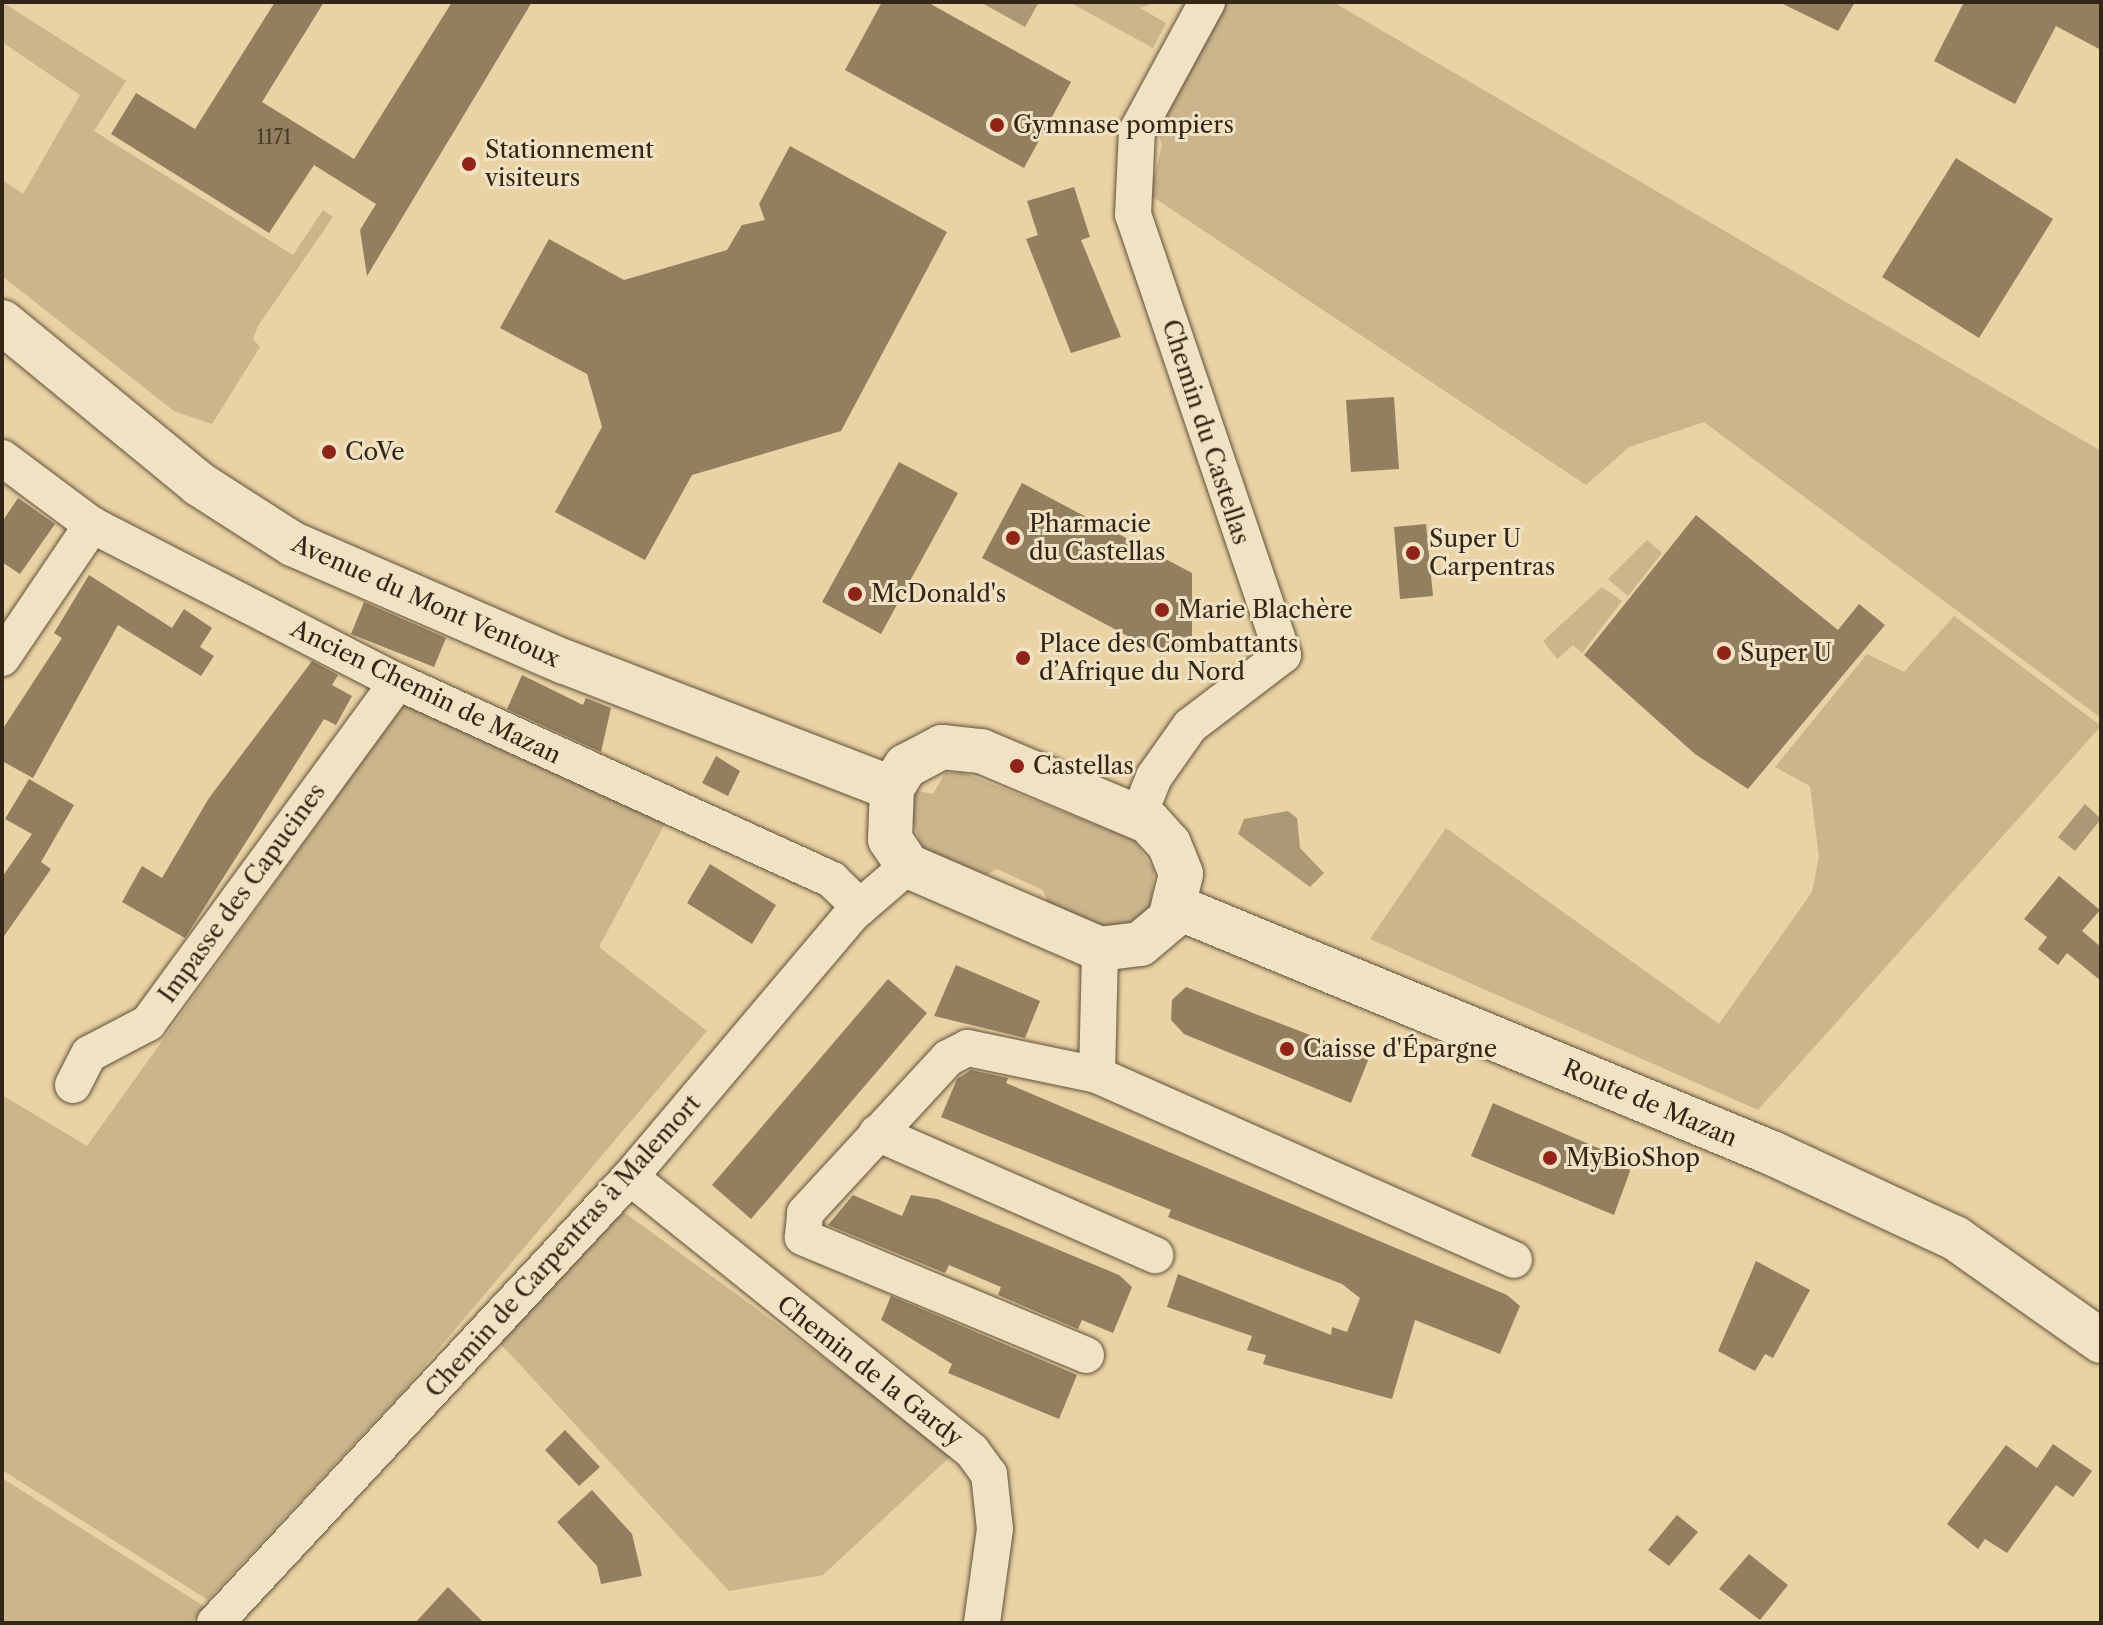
<!DOCTYPE html>
<html>
<head>
<meta charset="utf-8">
<style>
	body { margin:0 }
	#map { position:relative; width:2103px; height:1625px; overflow:hidden; background:#e9d2a4; font-family:"Libre Caslon Text",serif }
	div>[style] { position:absolute }
	[style*='--x'] { left:calc(var(--x)*1px); top:calc(var(--y)*1px); width:calc(var(--w)*1px); rotate:calc(var(--a)*1deg) }
	.green>* { inset:0; background:#cab58c }
	.water>* { inset:0; background:#ab9874 }
	.building>* { inset:0; background:#927f60 }
	.roads { filter:drop-shadow(0 0 2px #60513a) drop-shadow(0 0 2px #60513a) }
	.street>* { height:36px; margin:-18px; padding:0 18px; transform-origin:18px; border-radius:18px; background:#f1e2c4 }
	.secondary>* { height:44px; margin:-22px; padding:0 22px; transform-origin:22px; border-radius:22px; background:#f1e2c4 }
	.dots>* { width:22px; height:22px; translate:-50% -50%; box-sizing:border-box; border:4px solid #f1e2c4; border-radius:50% }
	span { translate:-50% -50%; white-space:nowrap; text-align:center; line-height:1.15; -webkit-text-stroke:6px #f1e2c4; paint-order:stroke }
	.number-label { font-size:20px; color:#4b3c28 }
	.number-label span { -webkit-text-stroke-width:0 }
	.poi-label { font-size:24px; color:#332616 }
	.left { translate:0 -50%; text-align:left }
	.street-label { font-size:24px; color:#332616 }
	.frame { position:absolute; inset:0; border:4px solid #332616; pointer-events:none }
</style>
</head>
<body>
<div id="map">
	<div class="green">
		<div style="clip-path:polygon(2px 2px,126px 81px,94px 131px,293px 255px,323px 210px,333px 217px,258px 326px,253px 339px,260px 347px,212px 424px,174px 411px,2px 276px,2px 180px,23px 194px,80px 95px,2px 42px)"></div>
		<div style="clip-path:polygon(1069px 2px,1157px 2px,1140px 8px,1166px 23px,1153px 48px)"></div>
		<div style="clip-path:polygon(1224px 2px,1333px 2px,2101px 451px,2101px 718px,1704px 422px,1629px 447px,1586px 485px,1150px 195px,1162px 145px,1156px 123px)"></div>
		<div style="clip-path:polygon(1647px 540px,1662px 553px,1628px 596px,1608px 579px)"></div>
		<div style="clip-path:polygon(1602px 587px,1622px 601px,1582px 653px,1573px 645px,1557px 659px,1543px 641px)"></div>
		<div style="clip-path:polygon(1954px 616px,2101px 726px,1758px 1110px,1370px 939px,1446px 828px,1719px 1024px,1812px 892px,1819px 857px,1810px 786px,1775px 767px,1867px 654px,1904px 672px)"></div>
		<div style="clip-path:polygon(406px 700px,668px 818px,599px 947px,707px 1031px,404px 1390px,208px 1600px,2px 1470px,2px 1095px,87px 1146px)"></div>
		<div style="clip-path:polygon(962px 772px,1134px 840px,1154px 870px,1151px 907px,1127px 927px,1110px 929px,1049px 906px,1043px 890px,997px 869px,981px 878px,924px 852px,908px 810px,917px 791px,933px 794px,945px 773px)"></div>
		<div style="clip-path:polygon(621px 1210px,954px 1453px,823px 1575px,729px 1591px,499px 1342px)"></div>
		<div style="clip-path:polygon(2px 1478px,205px 1607px,191px 1623px,2px 1623px)"></div>
	</div>
	<div class="water">
		<div style="clip-path:polygon(980px 2px,1039px 2px,1025px 27px)"></div>
		<div style="clip-path:polygon(2085px 804px,2101px 819px,2075px 851px,2058px 837px)"></div>
		<div style="clip-path:polygon(1288px 811px,1297px 818px,1300px 848px,1324px 873px,1310px 887px,1238px 834px,1244px 819px)"></div>
	</div>
	<div class="building">
		<div style="clip-path:polygon(275px 2px,324px 2px,262px 102px,354px 159px,452px 2px,532px 2px,367px 276px,360px 230px,376px 204px,314px 165px,269px 233px,111px 134px,136px 93px,195px 129px)"></div>
		<div style="clip-path:polygon(882px 2px,927px 2px,1071px 82px,1024px 168px,845px 70px)"></div>
		<div style="clip-path:polygon(1779px 2px,1855px 2px,1838px 31px)"></div>
		<div style="clip-path:polygon(1964px 2px,2101px 2px,2101px 50px,2056px 26px,2015px 104px,1934px 61px)"></div>
		<div style="clip-path:polygon(790px 146px,947px 232px,841px 431px,692px 475px,645px 560px,555px 512px,602px 427px,587px 374px,500px 328px,549px 239px,624px 280px,727px 250px,742px 225px,765px 220px,759px 204px)"></div>
		<div style="clip-path:polygon(1956px 158px,2053px 219px,1979px 338px,1882px 277px)"></div>
		<div style="clip-path:polygon(1074px 187px,1090px 237px,1081px 240px,1121px 337px,1071px 353px,1026px 239px,1038px 235px,1027px 201px)"></div>
		<div style="clip-path:polygon(1394px 397px,1399px 469px,1351px 472px,1346px 400px)"></div>
		<div style="clip-path:polygon(899px 462px,958px 493px,881px 634px,822px 602px)"></div>
		<div style="clip-path:polygon(1022px 483px,1192px 573px,1192px 648px,1163px 655px,982px 558px)"></div>
		<div style="clip-path:polygon(18px 498px,55px 524px,20px 574px,2px 562px,2px 522px)"></div>
		<div style="clip-path:polygon(1696px 515px,1838px 630px,1859px 604px,1885px 625px,1748px 789px,1695px 754px,1584px 655px)"></div>
		<div style="clip-path:polygon(1426px 524px,1433px 596px,1400px 599px,1394px 527px)"></div>
		<div style="clip-path:polygon(89px 575px,172px 628px,184px 609px,212px 628px,200px 647px,214px 656px,201px 676px,118px 625px,33px 778px,2px 761px,2px 730px,62px 638px,54px 633px)"></div>
		<div style="clip-path:polygon(364px 602px,446px 638px,434px 667px,351px 634px)"></div>
		<div style="clip-path:polygon(312px 661px,338px 675px,332px 685px,352px 696px,336px 725px,324px 719px,185px 938px,122px 902px,142px 866px,162px 878px,209px 798px)"></div>
		<div style="clip-path:polygon(522px 675px,583px 705px,586px 698px,611px 708px,601px 752px,507px 709px)"></div>
		<div style="clip-path:polygon(716px 756px,740px 771px,728px 796px,702px 783px)"></div>
		<div style="clip-path:polygon(29px 779px,74px 805px,41px 862px,51px 869px,2px 939px,2px 877px,32px 834px,5px 819px)"></div>
		<div style="clip-path:polygon(710px 864px,776px 905px,752px 944px,687px 903px)"></div>
		<div style="clip-path:polygon(2059px 876px,2100px 910px,2082px 931px,2101px 947px,2101px 981px,2067px 953px,2058px 965px,2038px 949px,2047px 937px,2024px 919px)"></div>
		<div style="clip-path:polygon(956px 965px,1040px 1001px,1025px 1038px,934px 1016px)"></div>
		<div style="clip-path:polygon(888px 979px,927px 1013px,751px 1219px,712px 1185px)"></div>
		<div style="clip-path:polygon(1186px 987px,1369px 1058px,1351px 1103px,1184px 1034px,1171px 1020px,1172px 1000px)"></div>
		<div style="clip-path:polygon(971px 1070px,1008px 1078px,1006px 1083px,1507px 1295px,1520px 1306px,1500px 1354px,1415px 1320px,1392px 1399px,1263px 1364px,1266px 1355px,1247px 1350px,1252px 1336px,1167px 1307px,1178px 1274px,1331px 1335px,1332px 1327px,1347px 1332px,1360px 1298px,1342px 1284px,1168px 1217px,1171px 1210px,941px 1117px,957px 1079px)"></div>
		<div style="clip-path:polygon(1493px 1103px,1626px 1160px,1630px 1171px,1614px 1215px,1471px 1156px)"></div>
		<div style="clip-path:polygon(853px 1195px,902px 1216px,911px 1195px,937px 1199px,1119px 1275px,1132px 1287px,1113px 1333px,1082px 1320px,1078px 1329px,998px 1295px,1001px 1287px,949px 1265px,945px 1273px,828px 1225px)"></div>
		<div style="clip-path:polygon(1756px 1261px,1810px 1290px,1773px 1358px,1765px 1354px,1755px 1371px,1718px 1351px)"></div>
		<div style="clip-path:polygon(891px 1296px,1077px 1375px,1059px 1419px,948px 1373px,952px 1364px,881px 1320px)"></div>
		<div style="clip-path:polygon(565px 1430px,600px 1467px,579px 1486px,545px 1450px)"></div>
		<div style="clip-path:polygon(2053px 1444px,2092px 1471px,2073px 1497px,2056px 1485px,2007px 1553px,1985px 1539px,1978px 1549px,1947px 1524px,2006px 1445px,2037px 1468px)"></div>
		<div style="clip-path:polygon(592px 1490px,632px 1534px,642px 1576px,601px 1584px,597px 1566px,557px 1522px)"></div>
		<div style="clip-path:polygon(1677px 1515px,1698px 1532px,1669px 1566px,1648px 1550px)"></div>
		<div style="clip-path:polygon(1749px 1554px,1788px 1585px,1760px 1620px,1719px 1589px)"></div>
		<div style="clip-path:polygon(448px 1587px,484px 1623px,415px 1623px)"></div>
	</div>
	<div class="roads">
		<div class="street">
			<div style="--x:2;--y:458;--w:112;--a:36.7"></div>
			<div style="--x:92;--y:525;--w:344;--a:27.2"></div>
			<div style="--x:398;--y:682;--w:477;--a:24.5"></div>
			<div style="--x:832;--y:880;--w:39;--a:44"></div>
			<div style="--x:2;--y:658;--w:161;--a:-55.9"></div>
			<div style="--x:1138;--y:817;--w:43;--a:-68.2"></div>
			<div style="--x:1154;--y:777;--w:62;--a:-54.8"></div>
			<div style="--x:1190;--y:726;--w:117;--a:-37.4"></div>
			<div style="--x:1283;--y:655;--w:465;--a:-108.8"></div>
			<div style="--x:1133;--y:215;--w:84;--a:-87.3"></div>
			<div style="--x:1137;--y:131;--w:147;--a:-61.5"></div>
			<div style="--x:1097;--y:1075;--w:126;--a:-88.6"></div>
			<div style="--x:73;--y:1085;--w:35;--a:-63"></div>
			<div style="--x:89;--y:1054;--w:67;--a:-27.7"></div>
			<div style="--x:148;--y:1023;--w:423;--a:-53.8"></div>
			<div style="--x:877;--y:1133;--w:304;--a:23.7"></div>
			<div style="--x:630;--y:1177;--w:438;--a:38.7"></div>
			<div style="--x:972;--y:1451;--w:29;--a:54"></div>
			<div style="--x:989;--y:1474;--w:55;--a:83.8"></div>
			<div style="--x:995;--y:1529;--w:95;--a:97.9"></div>
			<div style="--x:1086;--y:1355;--w:307;--a:-157.4"></div>
			<div style="--x:803;--y:1237;--w:24;--a:-85"></div>
			<div style="--x:805;--y:1213;--w:211;--a:-47.3"></div>
			<div style="--x:948;--y:1058;--w:22;--a:-27"></div>
			<div style="--x:968;--y:1048;--w:132;--a:11.8"></div>
			<div style="--x:1097;--y:1075;--w:456;--a:23.9"></div>
			<div style="--x:215;--y:1623;--w:609;--a:-47.06"></div>
			<div style="--x:630;--y:1177;--w:344;--a:-49.8"></div>
			<div style="--x:852;--y:914;--w:74;--a:-40.6"></div>
		</div>
		<div class="secondary">
			<div style="--x:2;--y:322;--w:255;--a:39.4"></div>
			<div style="--x:199;--y:484;--w:112;--a:32.6"></div>
			<div style="--x:293;--y:544;--w:296;--a:23.5"></div>
			<div style="--x:565;--y:662;--w:350;--a:21.1"></div>
			<div style="--x:942;--y:747;--w:39;--a:6"></div>
			<div style="--x:981;--y:751;--w:182;--a:22.9"></div>
			<div style="--x:1149;--y:822;--w:30;--a:48"></div>
			<div style="--x:1169;--y:844;--w:32;--a:68"></div>
			<div style="--x:1181;--y:874;--w:46;--a:103.7"></div>
			<div style="--x:1170;--y:919;--w:39;--a:140"></div>
			<div style="--x:1140;--y:944;--w:40;--a:172.9"></div>
			<div style="--x:1100;--y:949;--w:209;--a:-156.6"></div>
			<div style="--x:908;--y:866;--w:32;--a:-124"></div>
			<div style="--x:890;--y:839;--w:51;--a:-87.8"></div>
			<div style="--x:892;--y:788;--w:26;--a:-58"></div>
			<div style="--x:906;--y:766;--w:41;--a:-27.8"></div>
			<div style="--x:1176;--y:907;--w:647;--a:22.44"></div>
			<div style="--x:1774;--y:1154;--w:200;--a:24.9"></div>
			<div style="--x:1955;--y:1238;--w:179;--a:35.2"></div>
		</div>
	</div>
	<div class="dots">
		<div style="left:997px;top:125px;background:#8f2418"></div>
		<div style="left:469px;top:164px;background:#8f2418"></div>
		<div style="left:329px;top:452px;background:#8f2418"></div>
		<div style="left:1013px;top:538px;background:#8f2418"></div>
		<div style="left:1413px;top:553px;background:#8f2418"></div>
		<div style="left:855px;top:594px;background:#8f2418"></div>
		<div style="left:1162px;top:610px;background:#8f2418"></div>
		<div style="left:1724px;top:653px;background:#8f2418"></div>
		<div style="left:1023px;top:658px;background:#8f2418"></div>
		<div style="left:1017px;top:766px;background:#8f2418"></div>
		<div style="left:1287px;top:1049px;background:#8f2418"></div>
		<div style="left:1550px;top:1158px;background:#8f2418"></div>
	</div>
	<div class="number-label">
		<span style="left:274px;top:137px">1171</span>
	</div>
	<div class="poi-label">
		<span class="left" style="left:1013px;top:125px">Gymnase pompiers</span>
		<span class="left" style="left:485px;top:164px">Stationnement<br>visiteurs</span>
		<span class="left" style="left:345px;top:452px">CoVe</span>
		<span class="left" style="left:1029px;top:538px">Pharmacie<br>du Castellas</span>
		<span class="left" style="left:1429px;top:553px">Super U<br>Carpentras</span>
		<span class="left" style="left:871px;top:594px">McDonald's</span>
		<span class="left" style="left:1178px;top:610px">Marie Blachère</span>
		<span class="left" style="left:1039px;top:658px">Place des Combattants<br>d’Afrique du Nord</span>
		<span class="left" style="left:1740px;top:653px">Super U</span>
		<span class="left" style="left:1033px;top:766px">Castellas</span>
		<span class="left" style="left:1303px;top:1049px">Caisse d'Épargne</span>
		<span class="left" style="left:1566px;top:1158px">MyBioShop</span>
	</div>
	<div class="street-label">
		<span style="left:1206px;top:432px;rotate:72deg">Chemin du Castellas</span>
		<span style="left:426px;top:601px;rotate:24deg">Avenue du Mont Ventoux</span>
		<span style="left:426px;top:692px;rotate:26deg">Ancien Chemin de Mazan</span>
		<span style="left:242px;top:893px;rotate:-54deg">Impasse des Capucines</span>
		<span style="left:1650px;top:1103px;rotate:23deg">Route de Mazan</span>
		<span style="left:563px;top:1246px;rotate:-48deg">Chemin de Carpentras à Malemort</span>
		<span style="left:870px;top:1371px;rotate:38deg">Chemin de la Gardy</span>
	</div>
	<div class="frame"></div>
</div>
</body>
</html>
